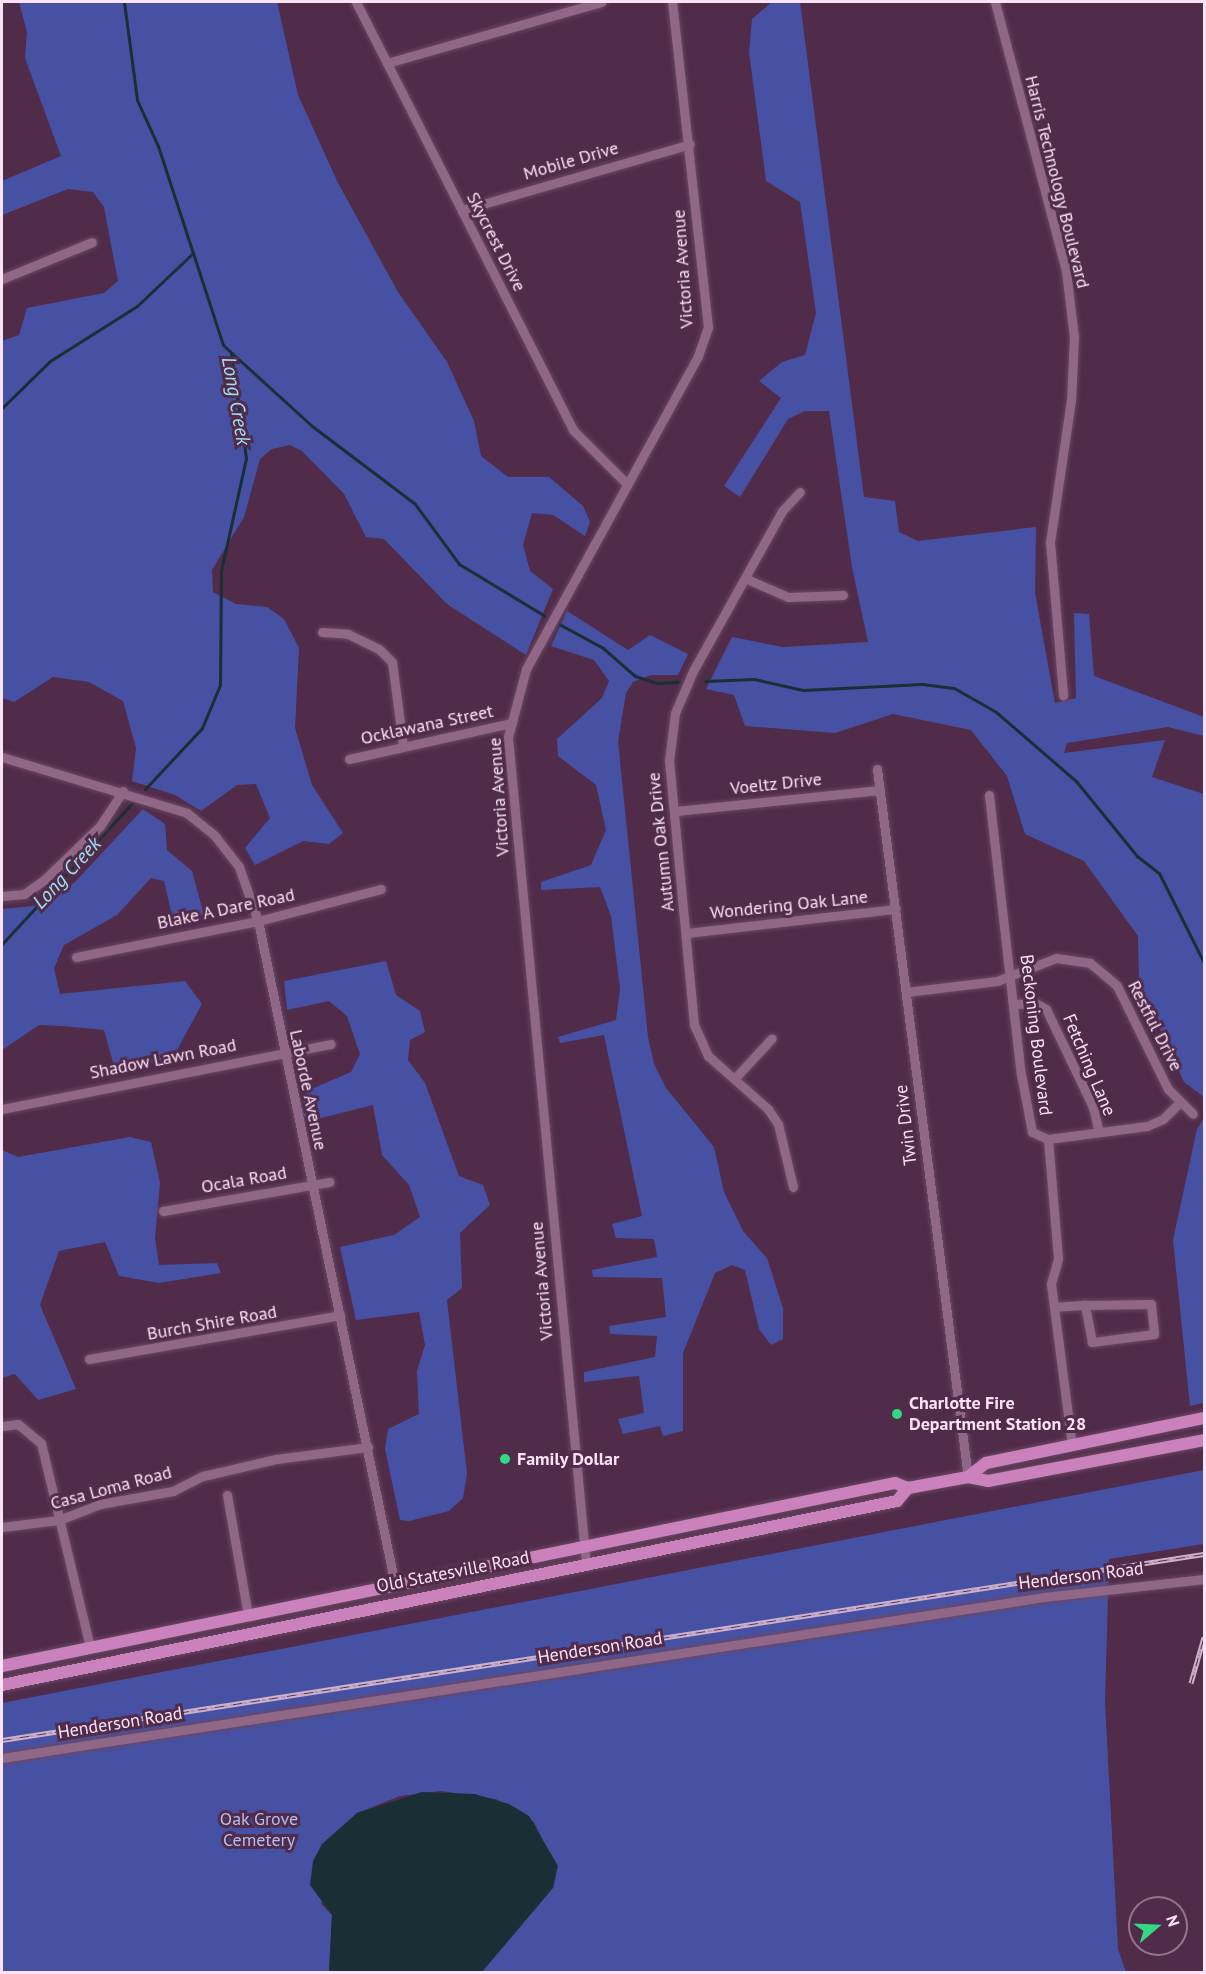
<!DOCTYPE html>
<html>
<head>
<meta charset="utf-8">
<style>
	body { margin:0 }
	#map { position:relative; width:1206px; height:1974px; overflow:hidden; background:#512b4a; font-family:"PT Sans",sans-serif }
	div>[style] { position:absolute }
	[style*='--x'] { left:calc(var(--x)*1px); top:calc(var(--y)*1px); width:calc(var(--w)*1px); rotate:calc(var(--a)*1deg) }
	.green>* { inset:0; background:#4751a4 }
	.water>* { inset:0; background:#192f35 }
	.stream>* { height:3px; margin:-1.5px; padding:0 1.5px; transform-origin:1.5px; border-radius:1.5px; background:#192f35 }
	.roads { filter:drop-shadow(0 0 2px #684862) drop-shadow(0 0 2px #684862) }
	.minor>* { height:9px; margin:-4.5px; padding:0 4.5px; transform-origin:4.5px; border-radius:4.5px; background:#916787 }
	.major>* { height:12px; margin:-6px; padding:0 6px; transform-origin:6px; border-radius:6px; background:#cb81bc }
	.rail>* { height:5px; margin-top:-2.5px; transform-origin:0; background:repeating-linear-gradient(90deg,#512b4a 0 9px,#cfb2c9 0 18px); box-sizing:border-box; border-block:2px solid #cfb2c9 }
	.dots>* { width:16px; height:16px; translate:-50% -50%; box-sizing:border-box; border:3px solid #512b4a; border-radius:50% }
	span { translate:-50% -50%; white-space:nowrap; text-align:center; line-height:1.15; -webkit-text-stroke:6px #512b4a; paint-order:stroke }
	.street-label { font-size:18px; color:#fbe2f5 }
	.poi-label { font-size:18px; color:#fbe2f5; font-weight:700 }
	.left { translate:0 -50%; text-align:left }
	.park-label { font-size:18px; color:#b3bff0 }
	.water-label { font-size:20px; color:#9ee1f2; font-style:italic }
	.frame { position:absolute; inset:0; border:3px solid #fbe2f5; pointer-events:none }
	.north { position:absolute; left:1128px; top:1896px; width:60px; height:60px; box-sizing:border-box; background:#512b4a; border:2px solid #95748e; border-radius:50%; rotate:71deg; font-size:16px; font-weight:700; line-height:24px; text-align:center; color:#fbe2f5 }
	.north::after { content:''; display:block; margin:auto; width:21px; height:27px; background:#33d882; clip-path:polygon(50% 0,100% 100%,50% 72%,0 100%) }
</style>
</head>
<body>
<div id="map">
	<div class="green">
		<div style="clip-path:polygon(19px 2px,277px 2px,298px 95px,338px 183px,398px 292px,447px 362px,474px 421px,481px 456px,508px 477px,549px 477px,583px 506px,590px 522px,585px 536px,553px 515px,532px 513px,523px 545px,530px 571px,553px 589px,526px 655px,447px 604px,384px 539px,366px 537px,344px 494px,302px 451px,290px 445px,272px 449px,260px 459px,244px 517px,212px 570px,213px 592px,236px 604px,267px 607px,284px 619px,299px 648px,295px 728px,312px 785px,343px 833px,329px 844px,303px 841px,255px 865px,245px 848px,270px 818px,256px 784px,237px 785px,201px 811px,175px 795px,132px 781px,136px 748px,123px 701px,89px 682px,53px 677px,14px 702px,2px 698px,2px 341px,19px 335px,27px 308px,104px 293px,118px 281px,104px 207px,93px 192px,68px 189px,2px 215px,2px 181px,61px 156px,25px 58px,27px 32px)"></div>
		<div style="clip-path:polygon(772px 2px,800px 2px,864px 497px,895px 501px,899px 532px,918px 541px,1036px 527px,1035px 593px,1055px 703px,1076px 698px,1074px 613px,1089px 614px,1094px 676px,1204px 717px,1204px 736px,1168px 727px,1067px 743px,1064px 753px,1165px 740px,1152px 777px,1204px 794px,1204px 1097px,1184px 1082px,1139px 983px,1138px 936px,1084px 861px,1025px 834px,1007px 776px,971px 730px,893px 714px,835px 733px,745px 726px,734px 695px,706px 689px,732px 637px,783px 647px,868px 642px,852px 567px,829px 411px,805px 411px,788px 419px,740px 497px,724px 486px,781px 398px,759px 381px,782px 362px,805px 355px,816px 313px,800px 202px,766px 181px,749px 52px,752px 19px)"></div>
		<div style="clip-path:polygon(567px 611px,628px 650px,650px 635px,688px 654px,678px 675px,651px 675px,633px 682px,626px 693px,618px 741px,648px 1037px,654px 1064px,666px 1088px,714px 1147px,724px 1192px,743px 1231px,767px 1258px,783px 1308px,783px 1339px,771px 1345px,759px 1329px,745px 1270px,732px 1265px,715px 1273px,683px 1353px,683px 1431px,663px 1436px,660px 1426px,623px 1434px,618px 1419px,644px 1413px,639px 1376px,584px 1382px,584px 1372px,655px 1357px,657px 1336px,610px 1334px,609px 1326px,666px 1317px,662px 1278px,593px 1277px,592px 1270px,657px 1257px,654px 1239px,616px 1238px,612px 1224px,642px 1216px,604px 1035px,560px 1043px,558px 1037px,616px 1020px,620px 989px,611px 916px,600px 887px,541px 890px,541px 882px,591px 865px,606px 830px,596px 785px,558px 756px,557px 739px,602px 698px,609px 681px,594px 660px,551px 646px)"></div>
		<div style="clip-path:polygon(143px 809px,165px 824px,167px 850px,192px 871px,204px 915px,173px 920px,164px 881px,151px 878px,117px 915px,64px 945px,54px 968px,60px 994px,185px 981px,202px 1004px,171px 1061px,114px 1066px,104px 1030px,62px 1026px,39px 1025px,2px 1050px,2px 909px,43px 905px,75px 882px)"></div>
		<div style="clip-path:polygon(386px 961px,396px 995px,420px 1011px,425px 1032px,410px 1040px,408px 1060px,425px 1083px,459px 1176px,483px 1185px,490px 1205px,460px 1233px,462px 1288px,447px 1300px,467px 1474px,463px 1498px,449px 1511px,409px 1521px,400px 1520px,385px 1449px,388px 1429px,419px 1414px,417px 1371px,425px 1345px,419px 1312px,356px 1320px,340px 1247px,394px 1235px,420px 1217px,409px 1185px,382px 1155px,373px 1105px,313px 1120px,300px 1114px,307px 1091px,351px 1072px,360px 1054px,347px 1016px,329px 1001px,287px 1010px,284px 981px)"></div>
		<div style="clip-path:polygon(1204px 1118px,1204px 1403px,1190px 1406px,1173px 1240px,1197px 1129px)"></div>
		<div style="clip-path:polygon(130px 1137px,151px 1142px,160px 1183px,155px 1238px,159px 1265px,217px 1263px,221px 1273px,159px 1283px,119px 1276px,105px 1242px,59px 1251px,40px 1305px,76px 1389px,38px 1400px,15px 1374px,2px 1378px,2px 1150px,18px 1157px)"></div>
		<div style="clip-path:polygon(1204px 1470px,1204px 1544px,1109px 1559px,1105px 1702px,1118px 1949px,1126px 1972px,482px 1972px,505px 1943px,543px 1841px,534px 1822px,496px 1799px,441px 1791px,400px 1796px,357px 1813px,321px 1904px,332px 1915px,329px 1972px,2px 1972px,2px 1703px)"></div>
	</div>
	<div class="water">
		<div style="clip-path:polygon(422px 1792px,475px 1794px,509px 1804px,529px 1816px,558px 1866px,553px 1888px,482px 1972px,329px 1972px,332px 1915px,310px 1885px,313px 1861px,322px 1844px,357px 1813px)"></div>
	</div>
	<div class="stream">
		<div style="--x:124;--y:2;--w:99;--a:82.4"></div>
		<div style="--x:137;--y:100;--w:51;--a:65.5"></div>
		<div style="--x:158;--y:146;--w:209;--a:71.9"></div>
		<div style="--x:223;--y:345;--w:120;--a:42.3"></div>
		<div style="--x:312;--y:426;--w:129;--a:37.1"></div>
		<div style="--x:415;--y:504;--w:74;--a:53.7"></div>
		<div style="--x:459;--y:564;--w:100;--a:31.2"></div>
		<div style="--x:2;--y:408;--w:67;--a:-44.4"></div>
		<div style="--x:50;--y:361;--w:103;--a:-32.3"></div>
		<div style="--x:137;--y:306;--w:76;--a:-43.4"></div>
		<div style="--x:559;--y:624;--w:50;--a:28.6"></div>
		<div style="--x:603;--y:648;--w:43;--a:41.2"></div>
		<div style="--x:635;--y:676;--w:23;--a:18"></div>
		<div style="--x:657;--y:683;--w:22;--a:-3"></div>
		<div style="--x:705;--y:681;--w:49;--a:-2.3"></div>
		<div style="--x:754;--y:679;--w:50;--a:12.7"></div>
		<div style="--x:803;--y:690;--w:119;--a:-2.9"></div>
		<div style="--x:922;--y:684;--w:32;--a:7"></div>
		<div style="--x:954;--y:688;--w:48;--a:29.7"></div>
		<div style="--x:996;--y:712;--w:106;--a:40.8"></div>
		<div style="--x:1076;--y:781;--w:97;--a:50.9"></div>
		<div style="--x:1137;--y:856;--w:28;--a:38"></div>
		<div style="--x:1159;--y:873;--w:101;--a:63.4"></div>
		<div style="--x:145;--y:789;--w:83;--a:-46.9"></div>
		<div style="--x:202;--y:728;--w:47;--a:-67.3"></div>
		<div style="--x:220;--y:685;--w:114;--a:-89.5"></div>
		<div style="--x:221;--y:571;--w:116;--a:-77.5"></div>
		<div style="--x:246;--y:458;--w:105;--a:-98.2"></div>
		<div style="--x:2;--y:944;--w:193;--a:-47.3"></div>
	</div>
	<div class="roads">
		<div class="minor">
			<div style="--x:356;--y:2;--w:480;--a:63.1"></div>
			<div style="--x:573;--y:430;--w:75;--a:45"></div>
			<div style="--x:995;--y:2;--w:278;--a:75.2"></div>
			<div style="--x:1066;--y:271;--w:66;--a:83.1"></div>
			<div style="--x:1074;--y:337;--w:63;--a:92.7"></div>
			<div style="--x:1071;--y:400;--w:144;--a:98.4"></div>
			<div style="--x:1050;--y:542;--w:154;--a:85.1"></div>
			<div style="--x:387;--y:63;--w:223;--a:-15.9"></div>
			<div style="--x:462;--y:210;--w:237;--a:-16.1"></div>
			<div style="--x:2;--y:279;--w:97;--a:-22.3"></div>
			<div style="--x:747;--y:579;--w:45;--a:23.7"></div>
			<div style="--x:788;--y:597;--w:55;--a:-2.1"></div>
			<div style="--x:322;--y:632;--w:26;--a:4"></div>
			<div style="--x:348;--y:634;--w:34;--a:26"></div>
			<div style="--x:379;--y:649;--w:18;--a:45"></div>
			<div style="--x:392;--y:662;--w:84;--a:82.5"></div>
			<div style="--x:2;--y:757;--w:193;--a:16.8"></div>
			<div style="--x:187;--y:813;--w:36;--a:39"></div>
			<div style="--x:215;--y:836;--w:39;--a:52"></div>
			<div style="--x:239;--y:867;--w:57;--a:70.6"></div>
			<div style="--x:258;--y:921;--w:678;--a:78.34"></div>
			<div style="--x:349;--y:759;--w:167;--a:-12.5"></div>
			<div style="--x:877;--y:769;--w:714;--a:82.68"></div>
			<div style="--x:989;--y:795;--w:281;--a:83.5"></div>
			<div style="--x:1021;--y:1074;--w:59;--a:79.3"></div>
			<div style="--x:1032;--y:1132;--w:17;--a:24"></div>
			<div style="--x:1048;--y:1139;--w:120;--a:85.2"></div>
			<div style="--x:1058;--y:1259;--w:26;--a:106"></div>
			<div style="--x:1051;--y:1284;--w:163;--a:82.6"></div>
			<div style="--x:676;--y:811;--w:205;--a:-5.9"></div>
			<div style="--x:2;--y:896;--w:22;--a:-5"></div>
			<div style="--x:24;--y:894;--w:24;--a:-35"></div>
			<div style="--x:44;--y:880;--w:78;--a:-44"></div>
			<div style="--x:100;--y:826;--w:42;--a:-56.7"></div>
			<div style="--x:687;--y:933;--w:210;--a:-6.6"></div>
			<div style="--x:76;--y:957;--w:186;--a:-11.2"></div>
			<div style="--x:258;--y:921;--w:127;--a:-14.6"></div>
			<div style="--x:906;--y:992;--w:92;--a:-6.9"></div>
			<div style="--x:997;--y:981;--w:63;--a:-21.3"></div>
			<div style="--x:1056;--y:958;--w:34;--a:8"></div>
			<div style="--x:1090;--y:963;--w:35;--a:40"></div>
			<div style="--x:1117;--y:986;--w:115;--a:63.7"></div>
			<div style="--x:1168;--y:1089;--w:35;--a:45"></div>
			<div style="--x:1015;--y:1004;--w:20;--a:-3"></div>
			<div style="--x:1035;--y:1003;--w:13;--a:29"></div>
			<div style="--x:1046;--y:1009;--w:109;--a:64.4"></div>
			<div style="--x:1093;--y:1107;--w:26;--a:77"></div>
			<div style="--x:735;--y:1078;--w:54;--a:-47.2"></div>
			<div style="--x:2;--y:1109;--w:335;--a:-11.2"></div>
			<div style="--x:1048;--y:1139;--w:100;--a:-7.5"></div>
			<div style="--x:1147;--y:1126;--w:17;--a:-24"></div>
			<div style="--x:1163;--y:1119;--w:23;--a:-45"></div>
			<div style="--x:793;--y:1187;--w:65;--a:-103.4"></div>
			<div style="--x:778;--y:1124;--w:18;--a:-124"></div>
			<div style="--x:768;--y:1109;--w:80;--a:-138.5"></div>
			<div style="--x:708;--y:1056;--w:34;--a:-114"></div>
			<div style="--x:694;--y:1025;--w:265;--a:-95.4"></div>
			<div style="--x:669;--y:761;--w:48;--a:-82.9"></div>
			<div style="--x:675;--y:713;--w:46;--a:-66.8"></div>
			<div style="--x:693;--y:671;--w:183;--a:-60.9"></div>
			<div style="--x:782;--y:511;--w:26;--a:-47"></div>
			<div style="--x:163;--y:1211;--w:169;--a:-9.9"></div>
			<div style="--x:1054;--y:1307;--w:31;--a:-4"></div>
			<div style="--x:1085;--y:1305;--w:66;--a:-0.9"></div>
			<div style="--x:1151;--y:1304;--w:30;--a:84"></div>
			<div style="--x:1154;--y:1334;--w:63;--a:172.6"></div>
			<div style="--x:1092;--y:1342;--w:38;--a:-101"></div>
			<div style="--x:89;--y:1359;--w:255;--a:-9.9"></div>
			<div style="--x:2;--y:1426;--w:16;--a:-7"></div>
			<div style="--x:18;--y:1424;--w:30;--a:40"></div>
			<div style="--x:41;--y:1443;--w:210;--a:76.5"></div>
			<div style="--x:227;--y:1495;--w:122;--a:80.1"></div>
			<div style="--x:2;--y:1527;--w:57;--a:-7"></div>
			<div style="--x:59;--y:1520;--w:44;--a:-21.3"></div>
			<div style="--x:100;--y:1504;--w:74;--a:-10.1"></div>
			<div style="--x:173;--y:1491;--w:34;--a:-27"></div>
			<div style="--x:203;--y:1476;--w:75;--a:-13.1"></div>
			<div style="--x:276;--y:1459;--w:93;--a:-7.4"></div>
			<div style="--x:586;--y:1564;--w:831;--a:-95.39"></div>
			<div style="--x:508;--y:737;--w:70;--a:-75.2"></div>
			<div style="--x:526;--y:669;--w:357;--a:-61.2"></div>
			<div style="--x:698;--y:356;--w:31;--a:-71"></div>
			<div style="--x:708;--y:327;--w:327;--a:-96.3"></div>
			<div style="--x:2;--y:1758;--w:1054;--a:-8.78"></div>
			<div style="--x:1044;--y:1597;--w:161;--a:-6.4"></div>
		</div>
		<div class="major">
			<div style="--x:968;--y:1477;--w:23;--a:-38"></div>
			<div style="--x:986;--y:1463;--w:223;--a:-11.7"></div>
			<div style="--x:2;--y:1666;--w:912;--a:-11.58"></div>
			<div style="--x:895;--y:1483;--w:14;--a:21"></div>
			<div style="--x:908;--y:1488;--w:61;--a:-10.4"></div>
			<div style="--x:968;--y:1477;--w:20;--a:11"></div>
			<div style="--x:988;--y:1481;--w:220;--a:-10.7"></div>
			<div style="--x:2;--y:1685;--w:914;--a:-11.62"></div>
			<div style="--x:897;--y:1501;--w:17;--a:-50"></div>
		</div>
	</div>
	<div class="rail">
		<div style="--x:1191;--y:1683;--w:48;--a:-74.2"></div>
		<div style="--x:2;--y:1740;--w:1216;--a:-8.8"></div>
	</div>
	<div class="dots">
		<div style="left:897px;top:1414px;background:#33d882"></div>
		<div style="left:505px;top:1459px;background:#33d882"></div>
	</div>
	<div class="street-label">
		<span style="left:571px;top:161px;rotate:-16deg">Mobile Drive</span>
		<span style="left:1057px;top:182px;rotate:76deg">Harris Technology Boulevard</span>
		<span style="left:496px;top:242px;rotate:63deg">Skycrest Drive</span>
		<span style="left:683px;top:269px;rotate:-94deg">Victoria Avenue</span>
		<span style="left:427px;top:725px;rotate:-12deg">Ocklawana Street</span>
		<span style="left:776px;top:784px;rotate:-6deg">Voeltz Drive</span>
		<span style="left:499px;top:797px;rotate:-94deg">Victoria Avenue</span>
		<span style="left:661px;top:842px;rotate:-96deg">Autumn Oak Drive</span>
		<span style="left:789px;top:905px;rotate:-6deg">Wondering Oak Lane</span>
		<span style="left:226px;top:909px;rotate:-12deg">Blake A Dare Road</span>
		<span style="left:1155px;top:1026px;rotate:63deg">Restful Drive</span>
		<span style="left:1036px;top:1035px;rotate:83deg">Beckoning Boulevard</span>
		<span style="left:163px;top:1059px;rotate:-11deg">Shadow Lawn Road</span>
		<span style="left:1089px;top:1065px;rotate:67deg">Fetching Lane</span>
		<span style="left:308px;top:1090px;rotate:78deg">Laborde Avenue</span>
		<span style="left:906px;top:1125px;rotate:-97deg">Twin Drive</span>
		<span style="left:244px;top:1180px;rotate:-10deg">Ocala Road</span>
		<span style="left:542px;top:1281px;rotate:-95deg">Victoria Avenue</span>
		<span style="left:212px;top:1323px;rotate:-10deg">Burch Shire Road</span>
		<span style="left:111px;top:1488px;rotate:-15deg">Casa Loma Road</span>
		<span style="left:453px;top:1572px;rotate:-11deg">Old Statesville Road</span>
		<span style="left:1081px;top:1576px;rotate:-7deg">Henderson Road</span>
		<span style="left:600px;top:1648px;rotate:-9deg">Henderson Road</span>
		<span style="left:120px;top:1723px;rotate:-9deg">Henderson Road</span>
	</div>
	<div class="poi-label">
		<span class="left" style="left:909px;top:1414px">Charlotte Fire<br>Department Station 28</span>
		<span class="left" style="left:517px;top:1459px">Family Dollar</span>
	</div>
	<div class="park-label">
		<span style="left:259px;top:1830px">Oak Grove<br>Cemetery</span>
	</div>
	<div class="water-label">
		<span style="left:236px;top:401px;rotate:80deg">Long Creek</span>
		<span style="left:67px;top:873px;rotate:-47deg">Long Creek</span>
	</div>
	<div class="frame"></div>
	<div class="north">N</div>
</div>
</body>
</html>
